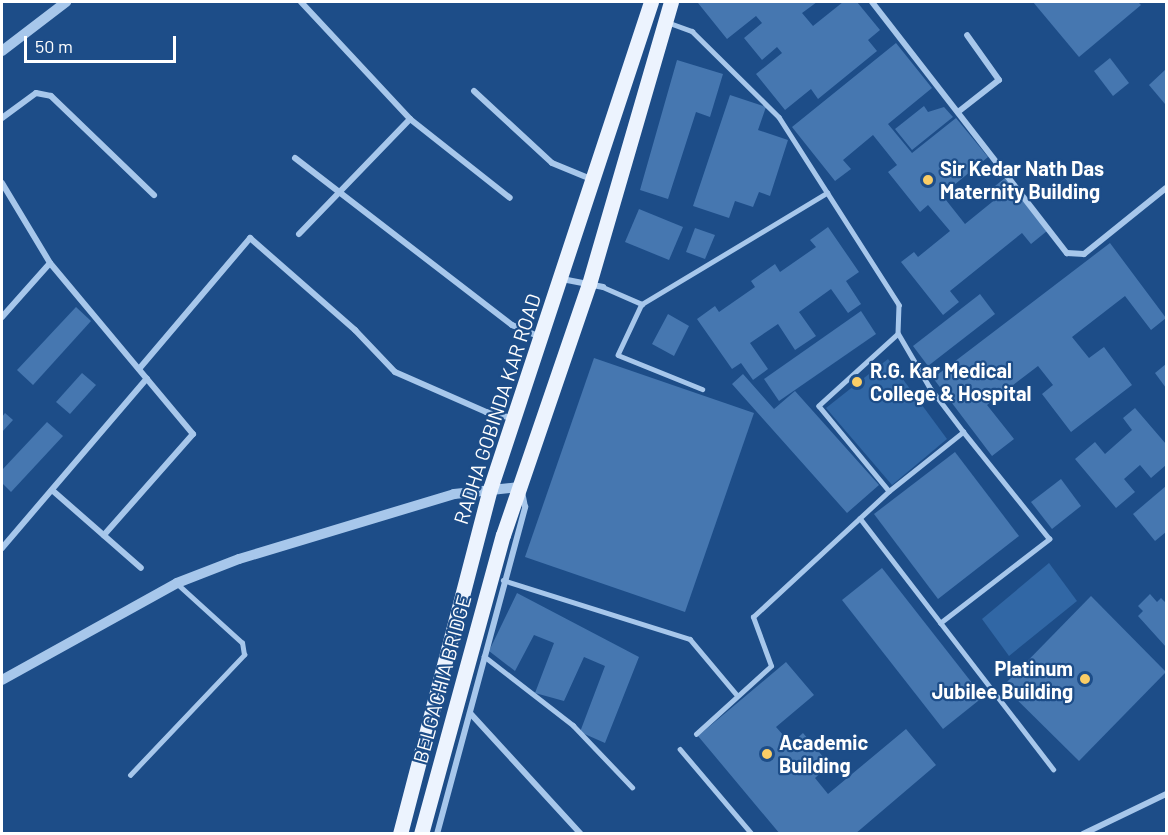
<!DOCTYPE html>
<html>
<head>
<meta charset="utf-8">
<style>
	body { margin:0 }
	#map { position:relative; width:1168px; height:835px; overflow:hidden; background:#1d4d88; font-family:Barlow,sans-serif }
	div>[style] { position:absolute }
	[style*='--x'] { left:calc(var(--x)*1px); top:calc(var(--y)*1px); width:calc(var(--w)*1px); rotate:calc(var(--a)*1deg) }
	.green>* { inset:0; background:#3167a5 }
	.building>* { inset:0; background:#4677b0 }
	.service>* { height:4.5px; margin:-2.25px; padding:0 2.25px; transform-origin:2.25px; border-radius:2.25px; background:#a7c7eb }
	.minor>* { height:6px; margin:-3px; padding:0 3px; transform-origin:3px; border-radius:3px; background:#a7c7eb }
	.tertiary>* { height:10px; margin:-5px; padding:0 5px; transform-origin:5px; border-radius:5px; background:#a7c7eb }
	.primary>* { height:15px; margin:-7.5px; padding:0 7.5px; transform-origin:7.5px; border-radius:7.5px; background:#ecf3fe }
	.dots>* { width:16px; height:16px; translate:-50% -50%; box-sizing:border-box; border:3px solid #1d4d88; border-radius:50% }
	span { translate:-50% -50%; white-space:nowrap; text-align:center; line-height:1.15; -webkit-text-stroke:4.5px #1d4d88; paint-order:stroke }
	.poi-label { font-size:20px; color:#fff; font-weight:700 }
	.left { translate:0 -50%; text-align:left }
	.right { translate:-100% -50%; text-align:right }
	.street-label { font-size:20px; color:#fff }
	.frame { position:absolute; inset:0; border:3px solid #fff; pointer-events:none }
	.scale { position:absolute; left:24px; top:36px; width:152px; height:27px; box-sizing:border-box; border:3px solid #fff; border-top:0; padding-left:8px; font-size:18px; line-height:21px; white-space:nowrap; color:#fff; -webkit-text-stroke:4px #1d4d88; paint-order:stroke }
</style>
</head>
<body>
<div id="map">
	<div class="green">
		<div style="clip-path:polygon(888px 359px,947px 439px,892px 485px,826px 408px)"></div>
		<div style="clip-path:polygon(1049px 563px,1077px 601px,1009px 656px,982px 619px)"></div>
	</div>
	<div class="building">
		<div style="clip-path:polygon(817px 2px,802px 13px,813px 26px,843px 2px,857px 2px,880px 30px,868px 40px,877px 51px,818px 99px,811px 89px,785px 110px,756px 74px,782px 53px,777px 47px,762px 60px,744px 38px,762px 23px,756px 16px,727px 39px,698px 3px)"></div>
		<div style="clip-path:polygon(1033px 2px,1138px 2px,1141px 5px,1079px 57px)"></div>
		<div style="clip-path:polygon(896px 43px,932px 88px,888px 124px,912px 153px,956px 118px,988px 157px,942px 195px,965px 224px,997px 198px,990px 190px,1005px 178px,1047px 231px,1031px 244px,1022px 233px,950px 291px,959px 302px,943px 315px,901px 262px,914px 252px,918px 257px,950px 231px,928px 205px,920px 212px,888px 172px,897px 165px,873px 135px,843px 160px,851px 169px,835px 181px,792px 127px)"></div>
		<div style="clip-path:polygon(1110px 58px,1129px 83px,1113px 96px,1094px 71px)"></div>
		<div style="clip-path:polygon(677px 60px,723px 74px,710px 117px,696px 112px,668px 199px,640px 190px)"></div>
		<div style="clip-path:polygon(1166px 69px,1166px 102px,1165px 104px,1149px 85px)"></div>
		<div style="clip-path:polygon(730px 95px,766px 107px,758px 130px,788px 140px,770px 196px,759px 192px,753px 207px,735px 201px,729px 218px,693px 206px)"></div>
		<div style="clip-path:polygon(924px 106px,928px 112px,944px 107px,953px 117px,912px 150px,895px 129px)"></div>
		<div style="clip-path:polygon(639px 209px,683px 227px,669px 260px,625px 242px)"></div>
		<div style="clip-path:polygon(828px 227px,859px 272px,846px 281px,861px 304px,848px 313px,831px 289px,799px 312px,816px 336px,795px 350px,778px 324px,750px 343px,768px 369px,753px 380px,741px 363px,732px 369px,697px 319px,715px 306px,719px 312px,755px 287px,751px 281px,775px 264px,780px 272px,816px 247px,810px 240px)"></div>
		<div style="clip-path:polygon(695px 228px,715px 235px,705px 259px,686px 252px)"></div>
		<div style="clip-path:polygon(1110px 243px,1166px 318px,1151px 330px,1125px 296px,1072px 337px,1089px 358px,1104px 347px,1132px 385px,1071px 432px,1042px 394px,1053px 385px,1038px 366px,987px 405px,1014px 439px,992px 456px,933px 378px)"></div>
		<div style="clip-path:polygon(980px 294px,995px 314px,928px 366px,913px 346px)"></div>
		<div style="clip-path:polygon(76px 307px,91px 321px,33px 385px,17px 370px)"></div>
		<div style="clip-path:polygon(861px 311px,876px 334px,779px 401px,764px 379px)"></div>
		<div style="clip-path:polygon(668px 314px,689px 326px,674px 356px,652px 344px)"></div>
		<div style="clip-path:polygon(594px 358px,754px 413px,685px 612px,525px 557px)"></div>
		<div style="clip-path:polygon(1166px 364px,1166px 388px,1155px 373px)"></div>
		<div style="clip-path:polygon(82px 373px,96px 385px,70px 414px,56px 402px)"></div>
		<div style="clip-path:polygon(743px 374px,774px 409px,795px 391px,879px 485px,847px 513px,732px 384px)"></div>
		<div style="clip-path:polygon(1135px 408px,1166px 444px,1166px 465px,1151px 478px,1140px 465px,1124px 479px,1135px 492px,1116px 508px,1075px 459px,1095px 442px,1105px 454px,1132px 430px,1123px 418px)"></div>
		<div style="clip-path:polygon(5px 413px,13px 420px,2px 432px,2px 417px)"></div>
		<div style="clip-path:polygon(47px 422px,63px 436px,11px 492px,2px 483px,2px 470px)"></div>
		<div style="clip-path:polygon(955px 452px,1019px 536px,938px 599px,874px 514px)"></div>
		<div style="clip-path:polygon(1061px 479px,1081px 506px,1052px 529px,1031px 502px)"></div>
		<div style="clip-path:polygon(1166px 486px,1166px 532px,1155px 541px,1133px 514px)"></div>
		<div style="clip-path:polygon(882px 568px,983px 697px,943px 729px,842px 600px)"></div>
		<div style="clip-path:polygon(517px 593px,639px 657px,605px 743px,580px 732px,605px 666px,584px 657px,564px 701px,535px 693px,554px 643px,534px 635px,515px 671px,489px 651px)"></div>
		<div style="clip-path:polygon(1150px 594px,1157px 602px,1161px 598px,1166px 603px,1166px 647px,1138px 616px,1143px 611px,1138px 606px)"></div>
		<div style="clip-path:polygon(1091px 596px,1166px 672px,1079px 761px,1003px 686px)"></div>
		<div style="clip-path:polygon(786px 662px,814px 695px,776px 727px,791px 744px,803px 733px,830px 765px,815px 778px,828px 794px,906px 729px,936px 765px,855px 834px,780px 834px,698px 736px)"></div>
	</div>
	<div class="service">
		<div style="--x:667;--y:22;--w:27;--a:20"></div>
		<div style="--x:692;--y:31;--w:122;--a:44.7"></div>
		<div style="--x:779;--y:117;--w:223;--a:57.4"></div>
		<div style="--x:899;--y:305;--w:29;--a:92"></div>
		<div style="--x:898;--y:334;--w:107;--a:137.7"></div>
		<div style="--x:819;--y:406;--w:110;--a:50.5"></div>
		<div style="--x:603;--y:287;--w:43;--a:23.6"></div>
		<div style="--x:642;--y:304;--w:216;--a:-31"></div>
		<div style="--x:642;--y:304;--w:56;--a:115.2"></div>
		<div style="--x:618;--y:355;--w:91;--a:22"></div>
		<div style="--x:860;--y:518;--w:317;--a:52.4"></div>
		<div style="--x:503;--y:580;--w:196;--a:17.5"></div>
		<div style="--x:690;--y:639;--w:73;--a:50"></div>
		<div style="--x:940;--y:623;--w:138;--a:-37.6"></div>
		<div style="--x:1049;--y:539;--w:137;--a:-128.8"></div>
		<div style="--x:484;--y:656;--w:113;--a:37.8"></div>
		<div style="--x:573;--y:725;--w:86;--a:46.4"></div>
		<div style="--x:696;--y:734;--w:101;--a:-42.2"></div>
		<div style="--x:771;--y:666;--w:52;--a:-110.2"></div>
		<div style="--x:753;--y:617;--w:185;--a:-42.8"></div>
		<div style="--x:889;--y:491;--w:95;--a:-38.6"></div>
		<div style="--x:963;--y:432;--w:56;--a:-127.1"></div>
		<div style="--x:929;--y:387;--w:61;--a:-120.3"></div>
		<div style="--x:680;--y:749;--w:111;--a:49.7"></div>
		<div style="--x:130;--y:775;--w:166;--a:-46.5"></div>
		<div style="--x:244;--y:655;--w:12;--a:-99"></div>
		<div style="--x:242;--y:643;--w:88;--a:-137.8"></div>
	</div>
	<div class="minor">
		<div style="--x:301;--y:2;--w:160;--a:47"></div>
		<div style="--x:410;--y:119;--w:127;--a:38.3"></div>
		<div style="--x:872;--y:2;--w:318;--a:52.2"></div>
		<div style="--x:1067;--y:253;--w:17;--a:3"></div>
		<div style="--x:1084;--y:254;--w:105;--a:-38.8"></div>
		<div style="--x:474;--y:91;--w:106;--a:42.7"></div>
		<div style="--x:552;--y:163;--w:42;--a:22.3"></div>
		<div style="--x:958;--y:112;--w:52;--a:-38"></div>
		<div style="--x:999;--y:80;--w:55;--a:-125.4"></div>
		<div style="--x:2;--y:118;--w:42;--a:-36.3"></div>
		<div style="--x:36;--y:93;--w:15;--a:11"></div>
		<div style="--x:51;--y:96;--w:143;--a:43.9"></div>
		<div style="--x:295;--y:158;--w:274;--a:37.6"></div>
		<div style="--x:512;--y:325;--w:28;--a:23"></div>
		<div style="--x:2;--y:183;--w:93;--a:59"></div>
		<div style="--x:50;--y:263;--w:223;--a:50.1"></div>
		<div style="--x:193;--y:434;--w:135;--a:131.4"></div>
		<div style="--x:299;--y:234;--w:160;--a:-46"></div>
		<div style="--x:562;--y:279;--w:42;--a:11"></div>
		<div style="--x:2;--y:317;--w:72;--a:-48.4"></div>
		<div style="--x:139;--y:369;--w:172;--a:-49.7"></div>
		<div style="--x:250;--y:238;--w:140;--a:41.2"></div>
		<div style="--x:355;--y:330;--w:58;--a:46.4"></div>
		<div style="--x:395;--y:372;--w:99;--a:23.7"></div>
		<div style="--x:486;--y:412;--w:26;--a:13"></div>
		<div style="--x:52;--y:490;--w:118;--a:41.2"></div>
		<div style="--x:2;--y:548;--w:223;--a:-49.5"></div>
		<div style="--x:470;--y:713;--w:164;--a:47.5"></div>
		<div style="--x:437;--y:834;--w:339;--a:-74.9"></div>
		<div style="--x:525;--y:507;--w:15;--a:-101"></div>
		<div style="--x:1083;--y:834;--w:92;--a:-25.7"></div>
	</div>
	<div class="tertiary">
		<div style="--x:2;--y:51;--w:81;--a:-37.4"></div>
		<div style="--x:2;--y:680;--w:200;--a:-29"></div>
		<div style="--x:177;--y:583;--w:66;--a:-21.2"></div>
		<div style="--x:239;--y:559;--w:225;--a:-16.8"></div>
		<div style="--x:454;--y:494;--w:66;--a:-6.1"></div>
	</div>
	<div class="primary">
		<div style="--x:400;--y:834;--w:357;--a:-75.4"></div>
		<div style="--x:490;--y:489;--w:513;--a:-71.71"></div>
		<div style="--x:421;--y:834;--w:310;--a:-74.7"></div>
		<div style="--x:503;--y:535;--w:265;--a:-71.1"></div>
		<div style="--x:589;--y:284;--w:294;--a:-73.8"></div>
	</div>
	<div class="dots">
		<div style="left:928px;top:180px;background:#facd66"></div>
		<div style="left:857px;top:382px;background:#facd66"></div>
		<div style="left:1085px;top:679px;background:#facd66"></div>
		<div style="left:767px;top:754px;background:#facd66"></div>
	</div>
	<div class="poi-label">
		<span class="left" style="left:940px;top:180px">Sir Kedar Nath Das<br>Maternity Building</span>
		<span class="left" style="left:870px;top:382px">R.G. Kar Medical<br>College &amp; Hospital</span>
		<span class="right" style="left:1073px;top:680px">Platinum<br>Jubilee Building</span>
		<span class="left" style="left:779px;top:754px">Academic<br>Building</span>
	</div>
	<div class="street-label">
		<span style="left:497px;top:409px;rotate:-72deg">RADHA GOBINDA KAR ROAD</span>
		<span style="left:442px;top:679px;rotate:-75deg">BELGACHIA BRIDGE</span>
	</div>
	<div class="frame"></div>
	<div class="scale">50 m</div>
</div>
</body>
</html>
